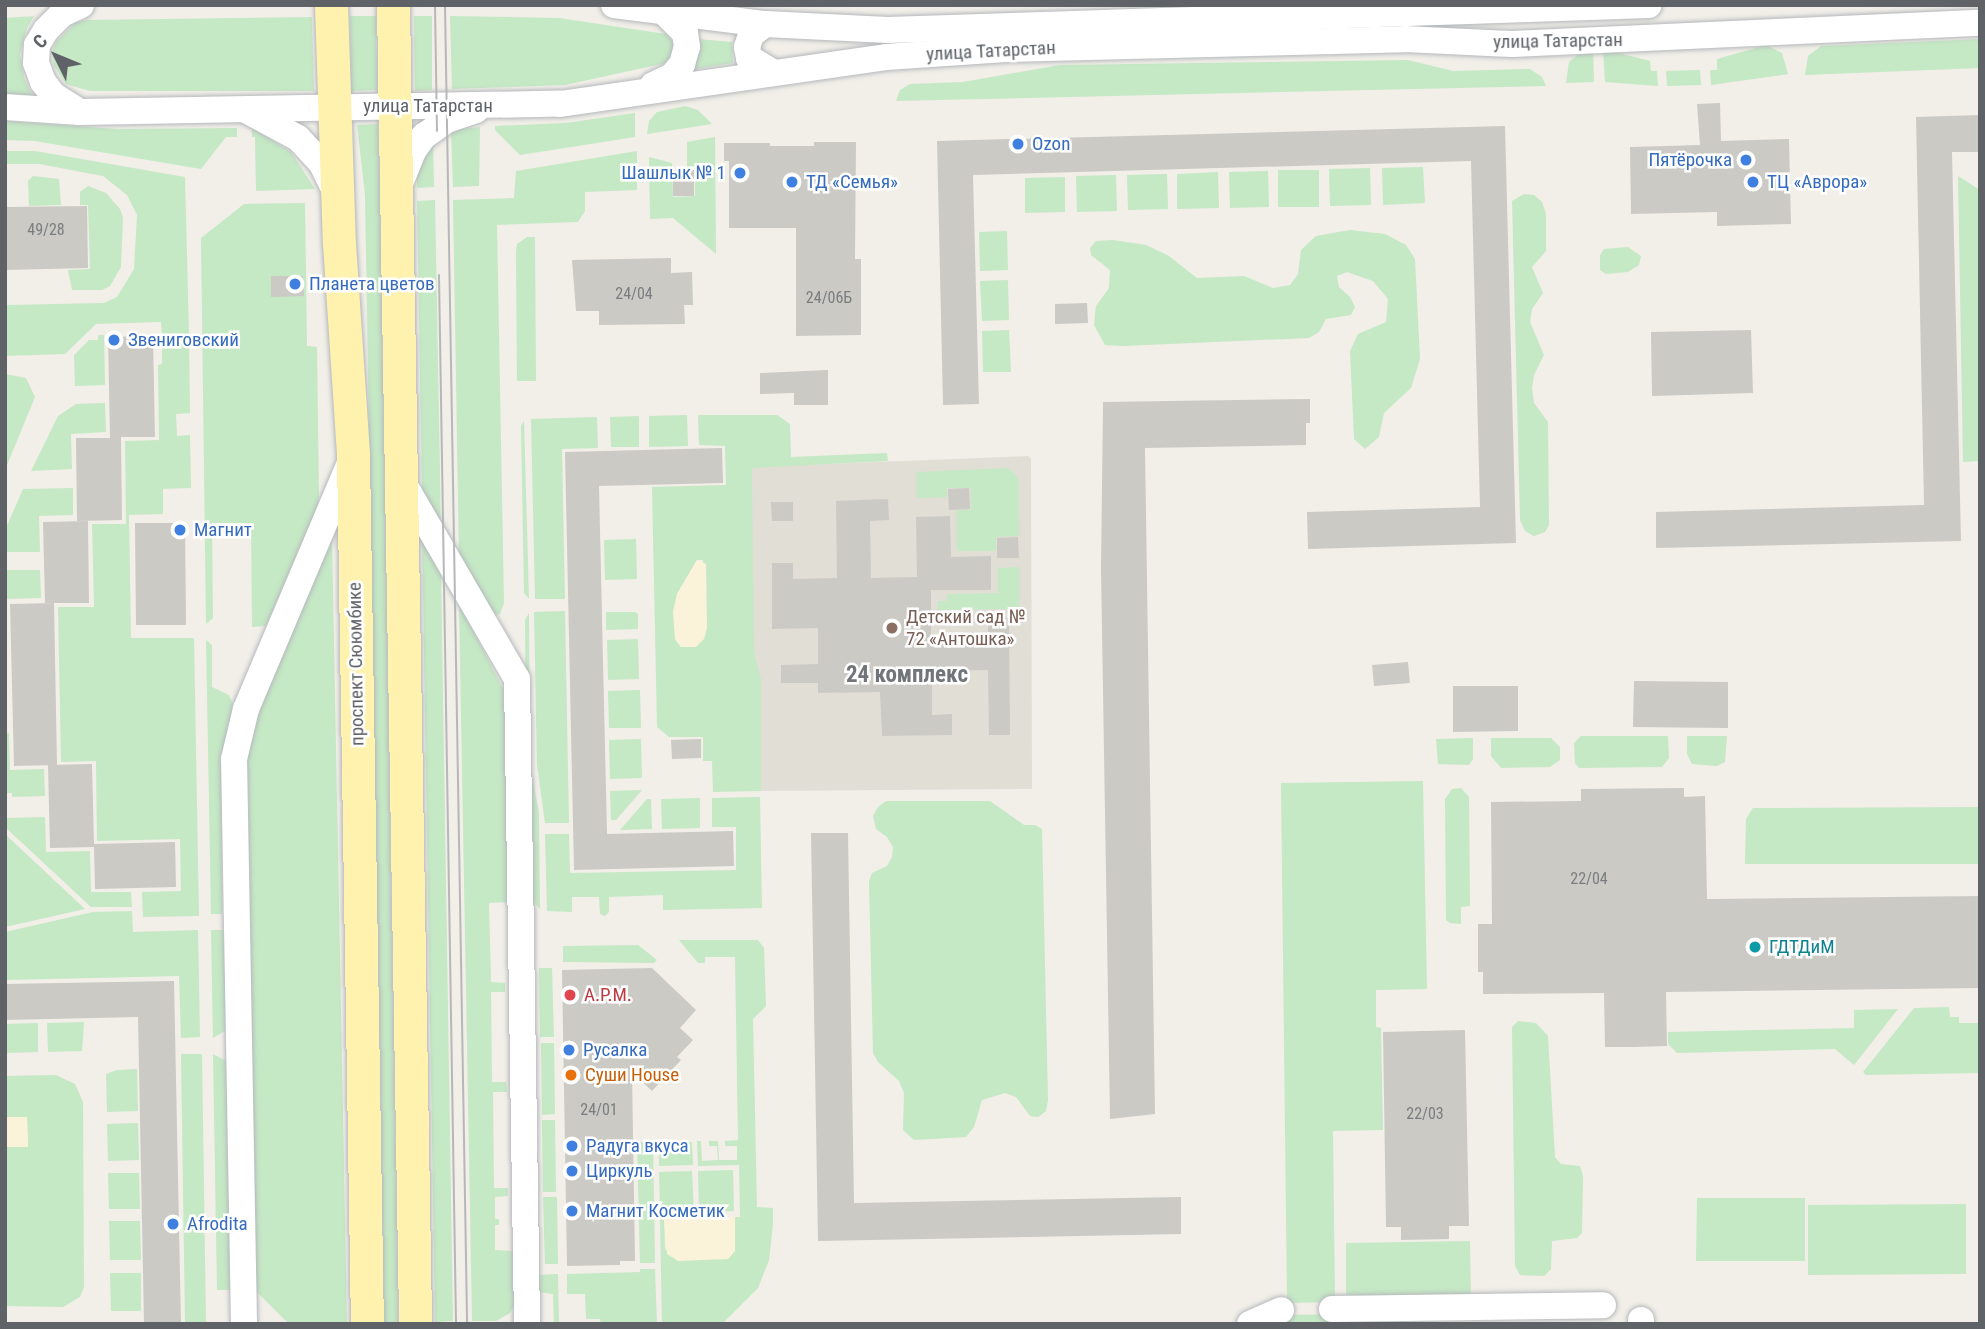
<!DOCTYPE html>
<html>
<head>
<meta charset="utf-8">
<style>
	body { margin:0 }
	#map { position:relative; width:1985px; height:1329px; overflow:hidden; background:#f1efe8; font-family:"Roboto Condensed",sans-serif }
	div>[style] { position:absolute }
	[style*='--x'] { left:calc(var(--x)*1px); top:calc(var(--y)*1px); width:calc(var(--w)*1px); rotate:calc(var(--a)*1deg) }
	.education>* { inset:0; background:#e1ded6 }
	.green>* { inset:0; background:#c5e8c5 }
	.sand>* { inset:0; background:#fbf3d9 }
	.building>* { inset:0; background:#cccac5 }
	.roads { filter:drop-shadow(0 0 2px #b5b8bc) drop-shadow(0 0 2px #b5b8bc) }
	.minor>* { height:26px; margin:-13px; padding:0 13px; transform-origin:13px; border-radius:13px; background:#fff }
	.major>* { height:33px; margin:-16.5px; padding:0 16.5px; transform-origin:16.5px; border-radius:16.5px; background:#fff2af }
	.tram>* { height:2px; margin:-1px; padding:0 1px; transform-origin:1px; border-radius:1px; background:#b6b7b8 }
	.dots>* { width:19px; height:19px; translate:-50% -50%; box-sizing:border-box; border:4px solid #fff; border-radius:50% }
	span { translate:-50% -50%; white-space:nowrap; text-align:center; line-height:1.15; -webkit-text-stroke:5px #fff; paint-order:stroke }
	.number-label { font-size:16px; color:#7a7d7f }
	.number-label span { -webkit-text-stroke-width:0 }
	.street-label { font-size:19px; color:#5f6368 }
	.shop-label { font-size:19px; color:#366cbe }
	.left { translate:0 -50%; text-align:left }
	.right { translate:-100% -50%; text-align:right }
	.education-label { font-size:19px; color:#785e54 }
	.culture-label { font-size:19px; color:#0d838f }
	.health-label { font-size:19px; color:#be3a42 }
	.food-label { font-size:19px; color:#c56008 }
	.quarter-label { font-size:23px; color:#70757a; font-weight:700 }
	.frame { position:absolute; inset:0; border:7px solid #5f6368; pointer-events:none }
	.north { position:absolute; left:21px; top:21px; width:70px; height:70px; -webkit-text-stroke:5px #fff; paint-order:stroke; rotate:313deg; font-size:19px; font-weight:700; line-height:28px; text-align:center; color:#5f6368 }
	.north::after { content:''; display:block; margin:auto; width:24px; height:32px; background:#5f6368; clip-path:polygon(50% 0,100% 100%,50% 72%,0 100%) }
</style>
</head>
<body>
<div id="map">
	<div class="education">
		<div style="clip-path:polygon(1028px 456px,1031px 459px,1032px 789px,753px 791px,751px 467px)"></div>
	</div>
	<div class="green">
		<div style="clip-path:polygon(34px 16px,27px 28px,20px 54px,24px 78px,34px 99px,5px 96px,5px 18px)"></div>
		<div style="clip-path:polygon(350px 16px,376px 16px,377px 90px,351px 91px)"></div>
		<div style="clip-path:polygon(414px 16px,432px 16px,432px 90px,415px 91px)"></div>
		<div style="clip-path:polygon(450px 16px,559px 18px,666px 34px,675px 45px,675px 52px,666px 63px,565px 85px,452px 89px)"></div>
		<div style="clip-path:polygon(312px 17px,314px 91px,90px 91px,66px 84px,54px 66px,52px 53px,56px 42px,75px 23px,86px 20px)"></div>
		<div style="clip-path:polygon(698px 39px,732px 42px,733px 63px,695px 69px)"></div>
		<div style="clip-path:polygon(1980px 39px,1980px 68px,1805px 75px,1808px 56px,1821px 46px)"></div>
		<div style="clip-path:polygon(1766px 45px,1782px 53px,1788px 74px,1711px 85px,1710px 70px,1717px 70px,1717px 59px)"></div>
		<div style="clip-path:polygon(1603px 49px,1650px 61px,1651px 71px,1657px 71px,1658px 86px,1605px 82px)"></div>
		<div style="clip-path:polygon(1593px 50px,1594px 82px,1566px 83px,1569px 62px,1581px 52px)"></div>
		<div style="clip-path:polygon(1408px 60px,1453px 71px,1530px 69px,1542px 77px,1546px 86px,896px 101px,900px 90px,910px 84px,963px 82px,1060px 65px)"></div>
		<div style="clip-path:polygon(1700px 70px,1701px 85px,1667px 86px,1666px 71px)"></div>
		<div style="clip-path:polygon(685px 106px,698px 110px,712px 124px,647px 134px,649px 121px,657px 112px)"></div>
		<div style="clip-path:polygon(635px 113px,635px 137px,520px 155px,495px 130px,495px 126px,566px 123px)"></div>
		<div style="clip-path:polygon(5px 121px,117px 129px,237px 128px,237px 137px,226px 137px,201px 169px,35px 141px,5px 140px)"></div>
		<div style="clip-path:polygon(378px 124px,380px 195px,398px 1324px,384px 1324px,365px 195px,357px 125px)"></div>
		<div style="clip-path:polygon(480px 127px,479px 186px,453px 187px,451px 130px)"></div>
		<div style="clip-path:polygon(252px 128px,291px 152px,315px 189px,256px 191px,255px 137px,252px 137px)"></div>
		<div style="clip-path:polygon(715px 137px,716px 254px,673px 218px,650px 219px,649px 157px,672px 163px,673px 197px,695px 196px,695px 169px,687px 169px,687px 142px)"></div>
		<div style="clip-path:polygon(433px 140px,434px 187px,417px 188px,417px 170px)"></div>
		<div style="clip-path:polygon(5px 151px,35px 151px,185px 177px,189px 335px,162px 336px,161px 322px,96px 324px,65px 354px,5px 356px,5px 305px,104px 303px,117px 297px,134px 269px,137px 215px,127px 195px,103px 176px,39px 164px,5px 164px)"></div>
		<div style="clip-path:polygon(637px 151px,637px 190px,585px 192px,585px 211px,578px 222px,497px 225px,504px 603px,500px 614px,495px 615px,459px 560px,453px 200px,514px 198px,516px 171px)"></div>
		<div style="clip-path:polygon(1423px 167px,1425px 203px,1383px 205px,1382px 168px)"></div>
		<div style="clip-path:polygon(1370px 168px,1371px 205px,1330px 206px,1329px 169px)"></div>
		<div style="clip-path:polygon(1278px 170px,1319px 170px,1319px 207px,1278px 207px)"></div>
		<div style="clip-path:polygon(1268px 171px,1269px 207px,1230px 208px,1229px 172px)"></div>
		<div style="clip-path:polygon(1218px 172px,1219px 208px,1177px 209px,1177px 174px)"></div>
		<div style="clip-path:polygon(1167px 174px,1168px 209px,1128px 210px,1127px 175px)"></div>
		<div style="clip-path:polygon(1116px 175px,1117px 211px,1077px 212px,1076px 176px)"></div>
		<div style="clip-path:polygon(33px 176px,59px 179px,61px 205px,29px 206px,28px 181px)"></div>
		<div style="clip-path:polygon(1958px 176px,1980px 190px,1980px 461px,1963px 462px)"></div>
		<div style="clip-path:polygon(1065px 177px,1065px 212px,1025px 213px,1025px 178px)"></div>
		<div style="clip-path:polygon(88px 186px,106px 193px,120px 209px,123px 217px,121px 267px,110px 286px,102px 290px,72px 290px,68px 270px,90px 269px,88px 205px,80px 205px,80px 192px)"></div>
		<div style="clip-path:polygon(1524px 194px,1534px 195px,1542px 202px,1546px 214px,1546px 251px,1532px 267px,1543px 293px,1532px 309px,1530px 322px,1544px 355px,1534px 375px,1532px 388px,1534px 403px,1548px 422px,1549px 525px,1545px 532px,1534px 536px,1525px 531px,1520px 520px,1512px 201px)"></div>
		<div style="clip-path:polygon(435px 200px,441px 527px,422px 495px,417px 201px)"></div>
		<div style="clip-path:polygon(305px 203px,307px 346px,317px 347px,319px 498px,314px 516px,266px 626px,252px 627px,251px 523px,212px 523px,213px 618px,206px 624px,201px 238px,244px 204px)"></div>
		<div style="clip-path:polygon(1350px 230px,1385px 234px,1406px 245px,1415px 259px,1420px 359px,1411px 388px,1384px 413px,1379px 437px,1365px 449px,1354px 439px,1350px 351px,1358px 334px,1386px 322px,1388px 299px,1373px 281px,1347px 272px,1337px 276px,1339px 287px,1350px 297px,1355px 307px,1351px 315px,1326px 319px,1319px 332px,1309px 338px,1123px 346px,1105px 345px,1094px 325px,1096px 306px,1109px 288px,1110px 270px,1091px 255px,1090px 248px,1096px 241px,1113px 240px,1146px 245px,1169px 256px,1197px 278px,1244px 276px,1273px 288px,1290px 285px,1298px 274px,1301px 250px,1316px 236px)"></div>
		<div style="clip-path:polygon(1007px 231px,1008px 270px,980px 271px,979px 232px)"></div>
		<div style="clip-path:polygon(527px 237px,535px 237px,536px 381px,517px 381px,516px 251px,517px 244px)"></div>
		<div style="clip-path:polygon(1628px 247px,1641px 256px,1639px 265px,1628px 272px,1606px 274px,1600px 270px,1600px 255px,1604px 249px)"></div>
		<div style="clip-path:polygon(1008px 280px,1009px 320px,982px 321px,980px 281px)"></div>
		<div style="clip-path:polygon(1009px 330px,1011px 372px,983px 372px,982px 331px)"></div>
		<div style="clip-path:polygon(98px 335px,104px 335px,105px 385px,75px 386px,74px 355px,89px 340px,98px 340px)"></div>
		<div style="clip-path:polygon(162px 340px,189px 340px,190px 413px,176px 414px,177px 436px,190px 435px,191px 488px,163px 489px,163px 514px,129px 515px,131px 638px,194px 638px,199px 916px,143px 917px,142px 892px,181px 891px,180px 839px,97px 841px,96px 761px,61px 762px,58px 607px,94px 607px,92px 524px,126px 524px,125px 441px,159px 440px,158px 365px,162px 364px)"></div>
		<div style="clip-path:polygon(5px 374px,26px 378px,35px 397px,5px 470px)"></div>
		<div style="clip-path:polygon(105px 403px,106px 432px,71px 434px,72px 469px,31px 471px,58px 416px,76px 404px)"></div>
		<div style="clip-path:polygon(687px 415px,688px 446px,649px 447px,649px 416px)"></div>
		<div style="clip-path:polygon(evenodd,698px 415px,777px 415px,790px 424px,791px 457px,887px 453px,888px 461px,752px 468px,754px 651px,761px 679px,761px 791px,713px 792px,712px 761px,703px 761px,703px 737px,669px 737px,657px 727px,652px 487px,726px 485px,725px 446px,699px 445px,698px 415px,697px 560px,703px 560px,696px 647px,681px 647px,675px 639px,677px 594px,697px 560px)"></div>
		<div style="clip-path:polygon(639px 416px,639px 447px,611px 447px,610px 417px)"></div>
		<div style="clip-path:polygon(597px 417px,598px 448px,562px 449px,565px 599px,535px 599px,531px 419px)"></div>
		<div style="clip-path:polygon(524px 421px,529px 599px,524px 593px,521px 426px)"></div>
		<div style="clip-path:polygon(1008px 468px,1018px 477px,1019px 536px,996px 537px,996px 551px,957px 551px,957px 510px,971px 510px,971px 488px,947px 488px,947px 497px,917px 498px,917px 472px)"></div>
		<div style="clip-path:polygon(73px 488px,73px 515px,39px 516px,40px 552px,5px 552px,5px 530px,23px 489px)"></div>
		<div style="clip-path:polygon(422px 536px,441px 570px,453px 1321px,435px 1322px)"></div>
		<div style="clip-path:polygon(332px 539px,347px 1324px,289px 1324px,252px 1287px,246px 737px)"></div>
		<div style="clip-path:polygon(636px 539px,637px 579px,605px 580px,604px 540px)"></div>
		<div style="clip-path:polygon(1019px 567px,1019px 609px,938px 610px,938px 601px,947px 601px,947px 594px,998px 593px,998px 568px)"></div>
		<div style="clip-path:polygon(5px 570px,40px 570px,41px 598px,6px 599px,5px 635px)"></div>
		<div style="clip-path:polygon(459px 604px,505px 692px,509px 902px,489px 903px,491px 982px,505px 983px,505px 992px,491px 992px,492px 1082px,506px 1082px,507px 1092px,493px 1092px,494px 1188px,508px 1188px,508px 1196px,495px 1197px,495px 1219px,499px 1219px,499px 1225px,495px 1225px,495px 1250px,514px 1251px,515px 1305px,510px 1313px,496px 1321px,472px 1321px)"></div>
		<div style="clip-path:polygon(565px 611px,569px 823px,545px 823px,537px 765px,534px 612px)"></div>
		<div style="clip-path:polygon(606px 612px,635px 612px,638px 614px,638px 629px,606px 630px)"></div>
		<div style="clip-path:polygon(529px 613px,530px 766px,539px 812px,540px 909px,527px 895px,525px 620px)"></div>
		<div style="clip-path:polygon(638px 639px,639px 679px,608px 680px,607px 640px)"></div>
		<div style="clip-path:polygon(206px 640px,212px 645px,212px 687px,229px 695px,233px 704px,223px 760px,222px 914px,211px 914px)"></div>
		<div style="clip-path:polygon(640px 690px,641px 728px,609px 728px,608px 691px)"></div>
		<div style="clip-path:polygon(5px 733px,9px 733px,10px 770px,44px 769px,45px 796px,12px 797px,12px 793px,5px 793px)"></div>
		<div style="clip-path:polygon(1581px 736px,1668px 736px,1669px 758px,1662px 767px,1579px 768px,1575px 763px,1574px 743px)"></div>
		<div style="clip-path:polygon(1687px 736px,1727px 736px,1725px 762px,1717px 766px,1692px 764px,1687px 754px)"></div>
		<div style="clip-path:polygon(1473px 738px,1473px 759px,1469px 765px,1438px 764px,1436px 739px)"></div>
		<div style="clip-path:polygon(1491px 738px,1551px 738px,1560px 747px,1560px 760px,1550px 767px,1501px 768px,1491px 756px)"></div>
		<div style="clip-path:polygon(641px 739px,642px 778px,610px 779px,609px 740px)"></div>
		<div style="clip-path:polygon(1423px 781px,1427px 989px,1376px 990px,1376px 1027px,1381px 1028px,1383px 1130px,1333px 1131px,1335px 1302px,1287px 1303px,1281px 783px)"></div>
		<div style="clip-path:polygon(1461px 788px,1469px 797px,1470px 906px,1461px 907px,1461px 924px,1450px 923px,1446px 920px,1445px 799px,1452px 789px)"></div>
		<div style="clip-path:polygon(642px 790px,616px 820px,611px 820px,610px 791px)"></div>
		<div style="clip-path:polygon(760px 797px,762px 908px,663px 910px,663px 895px,609px 897px,609px 912px,605px 916px,600px 914px,599px 897px,572px 897px,572px 912px,547px 911px,545px 834px,569px 834px,570px 873px,736px 870px,736px 827px,712px 827px,712px 798px)"></div>
		<div style="clip-path:polygon(700px 798px,700px 828px,662px 829px,661px 799px)"></div>
		<div style="clip-path:polygon(647px 799px,651px 799px,652px 829px,620px 830px)"></div>
		<div style="clip-path:polygon(886px 801px,990px 801px,1024px 825px,1035px 825px,1042px 829px,1048px 1100px,1046px 1111px,1038px 1117px,1030px 1116px,1016px 1097px,1005px 1093px,982px 1100px,974px 1127px,966px 1137px,914px 1140px,903px 1130px,904px 1093px,899px 1081px,878px 1062px,873px 1053px,869px 881px,872px 873px,887px 866px,892px 857px,893px 847px,887px 837px,876px 829px,873px 816px,878px 807px)"></div>
		<div style="clip-path:polygon(1980px 807px,1980px 864px,1745px 864px,1746px 819px,1753px 808px)"></div>
		<div style="clip-path:polygon(45px 817px,46px 852px,90px 851px,91px 892px,131px 892px,132px 907px,91px 907px,5px 827px,5px 818px)"></div>
		<div style="clip-path:polygon(5px 834px,85px 909px,5px 927px)"></div>
		<div style="clip-path:polygon(132px 911px,133px 932px,198px 930px,200px 1037px,181px 1038px,179px 976px,5px 980px,5px 932px,93px 912px)"></div>
		<div style="clip-path:polygon(211px 930px,226px 930px,228px 1029px,213px 1038px)"></div>
		<div style="clip-path:polygon(679px 940px,758px 940px,764px 948px,766px 1006px,753px 1019px,757px 1207px,773px 1208px,773px 1224px,769px 1260px,758px 1288px,722px 1324px,662px 1324px,660px 1219px,664px 1218px,665px 1249px,678px 1261px,735px 1251px,735px 1217px,740px 1217px,739px 1165px,698px 1166px,697px 1141px,701px 1141px,702px 1161px,718px 1160px,717px 1146px,709px 1146px,709px 1141px,718px 1141px,719px 1160px,737px 1160px,737px 1146px,725px 1146px,725px 1141px,738px 1140px,735px 957px,705px 957px,705px 963px,698px 963px)"></div>
		<div style="clip-path:polygon(638px 945px,657px 960px,654px 963px,563px 962px,563px 946px)"></div>
		<div style="clip-path:polygon(539px 968px,552px 968px,554px 1037px,540px 1037px)"></div>
		<div style="clip-path:polygon(1949px 1007px,1950px 1017px,1959px 1017px,1959px 1023px,1979px 1023px,1980px 1073px,1866px 1075px,1863px 1072px,1914px 1008px)"></div>
		<div style="clip-path:polygon(1898px 1009px,1854px 1065px,1835px 1049px,1677px 1053px,1668px 1044px,1668px 1032px,1854px 1028px,1854px 1010px)"></div>
		<div style="clip-path:polygon(1518px 1021px,1536px 1023px,1548px 1036px,1555px 1157px,1561px 1164px,1580px 1166px,1583px 1176px,1582px 1233px,1577px 1238px,1552px 1241px,1551px 1269px,1544px 1276px,1520px 1275px,1515px 1266px,1512px 1027px)"></div>
		<div style="clip-path:polygon(84px 1022px,82px 1051px,48px 1052px,47px 1023px)"></div>
		<div style="clip-path:polygon(38px 1023px,38px 1052px,5px 1053px,5px 1024px)"></div>
		<div style="clip-path:polygon(541px 1043px,554px 1043px,555px 1114px,542px 1115px)"></div>
		<div style="clip-path:polygon(181px 1054px,202px 1054px,206px 1324px,185px 1324px)"></div>
		<div style="clip-path:polygon(213px 1054px,228px 1062px,235px 1290px,217px 1290px)"></div>
		<div style="clip-path:polygon(137px 1069px,138px 1111px,107px 1112px,106px 1074px,117px 1070px)"></div>
		<div style="clip-path:polygon(56px 1075px,75px 1084px,83px 1102px,84px 1287px,80px 1297px,63px 1307px,5px 1306px,5px 1147px,28px 1146px,27px 1118px,5px 1117px,5px 1076px)"></div>
		<div style="clip-path:polygon(542px 1120px,555px 1120px,556px 1192px,543px 1192px)"></div>
		<div style="clip-path:polygon(138px 1123px,139px 1160px,108px 1161px,107px 1124px)"></div>
		<div style="clip-path:polygon(637px 1142px,653px 1142px,655px 1263px,640px 1263px)"></div>
		<div style="clip-path:polygon(659px 1142px,692px 1142px,693px 1165px,659px 1166px)"></div>
		<div style="clip-path:polygon(733px 1170px,734px 1211px,699px 1212px,698px 1171px)"></div>
		<div style="clip-path:polygon(692px 1171px,694px 1212px,660px 1213px,659px 1172px)"></div>
		<div style="clip-path:polygon(108px 1173px,139px 1173px,140px 1209px,109px 1209px)"></div>
		<div style="clip-path:polygon(543px 1197px,557px 1197px,558px 1264px,545px 1264px)"></div>
		<div style="clip-path:polygon(1697px 1198px,1805px 1198px,1805px 1261px,1696px 1261px)"></div>
		<div style="clip-path:polygon(1966px 1204px,1966px 1274px,1808px 1275px,1808px 1205px)"></div>
		<div style="clip-path:polygon(109px 1221px,140px 1221px,141px 1260px,110px 1260px)"></div>
		<div style="clip-path:polygon(1470px 1241px,1471px 1300px,1346px 1302px,1346px 1243px)"></div>
		<div style="clip-path:polygon(640px 1269px,655px 1269px,657px 1324px,601px 1324px,600px 1319px,586px 1319px,585px 1294px,567px 1294px,567px 1274px,640px 1272px)"></div>
		<div style="clip-path:polygon(110px 1273px,141px 1273px,141px 1311px,111px 1311px)"></div>
		<div style="clip-path:polygon(558px 1274px,559px 1324px,539px 1324px,554px 1322px,553px 1294px,539px 1292px,538px 1275px)"></div>
		<div style="clip-path:polygon(1434px 1313px,1435px 1322px,1444px 1324px,1276px 1324px,1276px 1315px)"></div>
	</div>
	<div class="sand">
		<div style="clip-path:polygon(697px 560px,706px 564px,707px 628px,704px 639px,696px 647px,681px 647px,675px 639px,673px 612px,677px 594px)"></div>
		<div style="clip-path:polygon(5px 1117px,27px 1117px,28px 1147px,5px 1147px)"></div>
		<div style="clip-path:polygon(735px 1217px,735px 1251px,728px 1259px,678px 1261px,667px 1254px,664px 1218px)"></div>
	</div>
	<div class="building">
		<div style="clip-path:polygon(1720px 103px,1721px 141px,1789px 139px,1791px 224px,1717px 226px,1717px 212px,1631px 214px,1630px 147px,1700px 145px,1697px 104px)"></div>
		<div style="clip-path:polygon(1980px 115px,1980px 152px,1952px 152px,1961px 541px,1656px 548px,1656px 512px,1924px 505px,1916px 117px)"></div>
		<div style="clip-path:polygon(1505px 126px,1516px 543px,1308px 549px,1307px 512px,1480px 507px,1471px 161px,973px 175px,979px 404px,943px 405px,937px 141px)"></div>
		<div style="clip-path:polygon(814px 142px,856px 142px,855px 259px,861px 259px,861px 335px,796px 336px,796px 228px,729px 228px,729px 161px,724px 161px,724px 143px,770px 143px,770px 146px,814px 146px)"></div>
		<div style="clip-path:polygon(673px 170px,694px 170px,694px 196px,673px 196px)"></div>
		<div style="clip-path:polygon(87px 206px,88px 268px,5px 270px,5px 207px)"></div>
		<div style="clip-path:polygon(671px 258px,671px 273px,692px 272px,693px 305px,684px 305px,685px 324px,599px 325px,599px 311px,576px 311px,572px 260px)"></div>
		<div style="clip-path:polygon(271px 276px,303px 276px,304px 296px,271px 297px)"></div>
		<div style="clip-path:polygon(1087px 303px,1088px 323px,1055px 324px,1055px 304px)"></div>
		<div style="clip-path:polygon(1751px 330px,1753px 393px,1652px 396px,1651px 332px)"></div>
		<div style="clip-path:polygon(153px 336px,155px 437px,121px 437px,122px 520px,77px 521px,76px 438px,110px 438px,108px 337px)"></div>
		<div style="clip-path:polygon(828px 370px,828px 405px,794px 405px,794px 393px,760px 394px,760px 373px)"></div>
		<div style="clip-path:polygon(1310px 399px,1310px 423px,1306px 423px,1306px 445px,1145px 448px,1155px 1114px,1110px 1119px,1101px 569px,1103px 402px)"></div>
		<div style="clip-path:polygon(722px 448px,723px 483px,599px 486px,607px 834px,733px 831px,734px 866px,574px 870px,565px 452px)"></div>
		<div style="clip-path:polygon(969px 488px,970px 509px,949px 510px,948px 489px)"></div>
		<div style="clip-path:polygon(888px 499px,889px 520px,870px 521px,871px 578px,917px 577px,916px 517px,950px 516px,951px 557px,991px 556px,991px 590px,931px 590px,931px 637px,988px 636px,988px 619px,1009px 618px,1010px 735px,989px 735px,988px 670px,932px 671px,932px 715px,952px 714px,952px 735px,882px 736px,880px 692px,818px 693px,818px 683px,781px 683px,781px 665px,818px 664px,818px 628px,772px 629px,772px 563px,793px 563px,793px 579px,837px 578px,836px 501px)"></div>
		<div style="clip-path:polygon(771px 502px,793px 502px,793px 521px,772px 521px)"></div>
		<div style="clip-path:polygon(88px 521px,89px 603px,45px 603px,43px 522px)"></div>
		<div style="clip-path:polygon(135px 523px,185px 523px,186px 625px,136px 625px)"></div>
		<div style="clip-path:polygon(1018px 537px,1019px 558px,997px 558px,997px 538px)"></div>
		<div style="clip-path:polygon(54px 603px,57px 765px,14px 766px,10px 604px)"></div>
		<div style="clip-path:polygon(1408px 662px,1410px 683px,1374px 686px,1372px 665px)"></div>
		<div style="clip-path:polygon(1634px 681px,1728px 682px,1728px 728px,1633px 727px)"></div>
		<div style="clip-path:polygon(1453px 686px,1518px 686px,1518px 731px,1453px 732px)"></div>
		<div style="clip-path:polygon(701px 739px,701px 758px,672px 759px,671px 740px)"></div>
		<div style="clip-path:polygon(92px 764px,94px 844px,175px 842px,176px 887px,95px 889px,94px 847px,50px 848px,48px 765px)"></div>
		<div style="clip-path:polygon(1684px 788px,1684px 797px,1705px 796px,1707px 899px,1980px 896px,1980px 988px,1666px 992px,1667px 1046px,1634px 1047px,1605px 1047px,1604px 993px,1483px 994px,1483px 972px,1478px 972px,1478px 924px,1492px 924px,1491px 802px,1581px 801px,1581px 789px)"></div>
		<div style="clip-path:polygon(811px 833px,848px 833px,854px 1203px,1181px 1197px,1181px 1234px,818px 1241px)"></div>
		<div style="clip-path:polygon(652px 968px,696px 1010px,680px 1028px,693px 1040px,677px 1057px,681px 1060px,652px 1091px,632px 1072px,635px 1261px,620px 1261px,620px 1265px,567px 1266px,562px 970px)"></div>
		<div style="clip-path:polygon(174px 981px,181px 1324px,144px 1324px,138px 1017px,5px 1020px,5px 984px)"></div>
		<div style="clip-path:polygon(1465px 1030px,1469px 1226px,1449px 1226px,1449px 1239px,1401px 1240px,1401px 1227px,1386px 1227px,1383px 1032px)"></div>
	</div>
	<div class="roads">
		<div class="minor">
			<div style="--x:614;--y:5;--w:152;--a:7.2"></div>
			<div style="--x:765;--y:24;--w:123;--a:2.8"></div>
			<div style="--x:888;--y:30;--w:761;--a:-1.88"></div>
			<div style="--x:765;--y:24;--w:18;--a:142"></div>
			<div style="--x:751;--y:35;--w:13;--a:108"></div>
			<div style="--x:747;--y:47;--w:11;--a:80"></div>
			<div style="--x:749;--y:58;--w:27;--a:31"></div>
			<div style="--x:653;--y:85;--w:21;--a:-25"></div>
			<div style="--x:672;--y:76;--w:16;--a:-50"></div>
			<div style="--x:682;--y:64;--w:18;--a:-74"></div>
			<div style="--x:687;--y:47;--w:14;--a:-98"></div>
			<div style="--x:685;--y:33;--w:30;--a:-135"></div>
			<div style="--x:5;--y:107;--w:75;--a:3.8"></div>
			<div style="--x:80;--y:112;--w:480;--a:-1"></div>
			<div style="--x:560;--y:104;--w:329;--a:-8.2"></div>
			<div style="--x:886;--y:57;--w:120;--a:-3.8"></div>
			<div style="--x:1006;--y:49;--w:399;--a:-1.4"></div>
			<div style="--x:1405;--y:39;--w:107;--a:2.7"></div>
			<div style="--x:1512;--y:44;--w:468;--a:-2.6"></div>
			<div style="--x:246;--y:110;--w:59;--a:28.3"></div>
			<div style="--x:298;--y:138;--w:35;--a:47"></div>
			<div style="--x:322;--y:164;--w:32;--a:64"></div>
			<div style="--x:80;--y:112;--w:31;--a:-148"></div>
			<div style="--x:54;--y:96;--w:18;--a:-128"></div>
			<div style="--x:43;--y:82;--w:20;--a:-110"></div>
			<div style="--x:36;--y:63;--w:18;--a:-87"></div>
			<div style="--x:37;--y:45;--w:17;--a:-59"></div>
			<div style="--x:46;--y:30;--w:23;--a:-45"></div>
			<div style="--x:62;--y:14;--w:21;--a:-25"></div>
			<div style="--x:399;--y:186;--w:38;--a:-68"></div>
			<div style="--x:413;--y:151;--w:19;--a:-54"></div>
			<div style="--x:424;--y:136;--w:28;--a:-35"></div>
			<div style="--x:447;--y:120;--w:31;--a:-19"></div>
			<div style="--x:401;--y:479;--w:231;--a:59.9"></div>
			<div style="--x:517;--y:679;--w:645;--a:89.11"></div>
			<div style="--x:1332;--y:1309;--w:271;--a:-0.8"></div>
			<div style="--x:1641;--y:1320;--w:4;--a:90"></div>
			<div style="--x:244;--y:1324;--w:565;--a:-91.01"></div>
			<div style="--x:234;--y:759;--w:51;--a:-76.5"></div>
			<div style="--x:246;--y:709;--w:269;--a:-67.1"></div>
			<div style="--x:1250;--y:1324;--w:34;--a:-24"></div>
		</div>
		<div class="major">
			<div style="--x:331;--y:5;--w:238;--a:88.1"></div>
			<div style="--x:339;--y:243;--w:213;--a:86.2"></div>
			<div style="--x:353;--y:456;--w:868;--a:89.08"></div>
			<div style="--x:393;--y:5;--w:1319;--a:89.04"></div>
		</div>
	</div>
	<div class="tram">
		<div style="--x:435;--y:5;--w:126;--a:89.1"></div>
		<div style="--x:445;--y:5;--w:1319;--a:89.04"></div>
		<div style="--x:439;--y:275;--w:1049;--a:89.07"></div>
	</div>
	<div class="dots">
		<div style="left:1018px;top:144px;background:#3f7fe0"></div>
		<div style="left:1746px;top:160px;background:#3f7fe0"></div>
		<div style="left:740px;top:173px;background:#3f7fe0"></div>
		<div style="left:792px;top:182px;background:#3f7fe0"></div>
		<div style="left:1753px;top:182px;background:#3f7fe0"></div>
		<div style="left:295px;top:284px;background:#3f7fe0"></div>
		<div style="left:114px;top:340px;background:#3f7fe0"></div>
		<div style="left:180px;top:530px;background:#3f7fe0"></div>
		<div style="left:892px;top:628px;background:#8d6e63"></div>
		<div style="left:1755px;top:947px;background:#0f9aa8"></div>
		<div style="left:570px;top:995px;background:#e0444e"></div>
		<div style="left:569px;top:1050px;background:#3f7fe0"></div>
		<div style="left:571px;top:1075px;background:#e8710a"></div>
		<div style="left:572px;top:1146px;background:#3f7fe0"></div>
		<div style="left:572px;top:1171px;background:#3f7fe0"></div>
		<div style="left:572px;top:1211px;background:#3f7fe0"></div>
		<div style="left:173px;top:1224px;background:#3f7fe0"></div>
	</div>
	<div class="number-label">
		<span style="left:46px;top:230px">49/28</span>
		<span style="left:634px;top:294px">24/04</span>
		<span style="left:829px;top:298px">24/06Б</span>
		<span style="left:1589px;top:879px">22/04</span>
		<span style="left:599px;top:1110px">24/01</span>
		<span style="left:1425px;top:1114px">22/03</span>
	</div>
	<div class="street-label">
		<span style="left:1558px;top:41px;rotate:-1deg">улица Татарстан</span>
		<span style="left:991px;top:51px;rotate:-3deg">улица Татарстан</span>
		<span style="left:428px;top:106px">улица Татарстан</span>
		<span style="left:356px;top:664px;rotate:-91deg">проспект Сююмбике</span>
	</div>
	<div class="shop-label">
		<span class="left" style="left:1032px;top:144px">Ozon</span>
		<span class="right" style="left:1732px;top:160px">Пятёрочка</span>
		<span class="right" style="left:726px;top:173px">Шашлык № 1</span>
		<span class="left" style="left:806px;top:182px">ТД «Семья»</span>
		<span class="left" style="left:1767px;top:182px">ТЦ «Аврора»</span>
		<span class="left" style="left:309px;top:284px">Планета цветов</span>
		<span class="left" style="left:128px;top:340px">Звениговский</span>
		<span class="left" style="left:194px;top:530px">Магнит</span>
		<span class="left" style="left:583px;top:1050px">Русалка</span>
		<span class="left" style="left:586px;top:1146px">Радуга вкуса</span>
		<span class="left" style="left:586px;top:1171px">Циркуль</span>
		<span class="left" style="left:586px;top:1211px">Магнит Косметик</span>
		<span class="left" style="left:187px;top:1224px">Afrodita</span>
	</div>
	<div class="education-label">
		<span class="left" style="left:906px;top:628px">Детский сад №<br>72 «Антошка»</span>
	</div>
	<div class="culture-label">
		<span class="left" style="left:1769px;top:947px">ГДТДиМ</span>
	</div>
	<div class="health-label">
		<span class="left" style="left:584px;top:995px">А.Р.М.</span>
	</div>
	<div class="food-label">
		<span class="left" style="left:585px;top:1075px">Суши House</span>
	</div>
	<div class="quarter-label">
		<span style="left:907px;top:675px">24 комплекс</span>
	</div>
	<div class="frame"></div>
	<div class="north">С</div>
</div>
</body>
</html>
